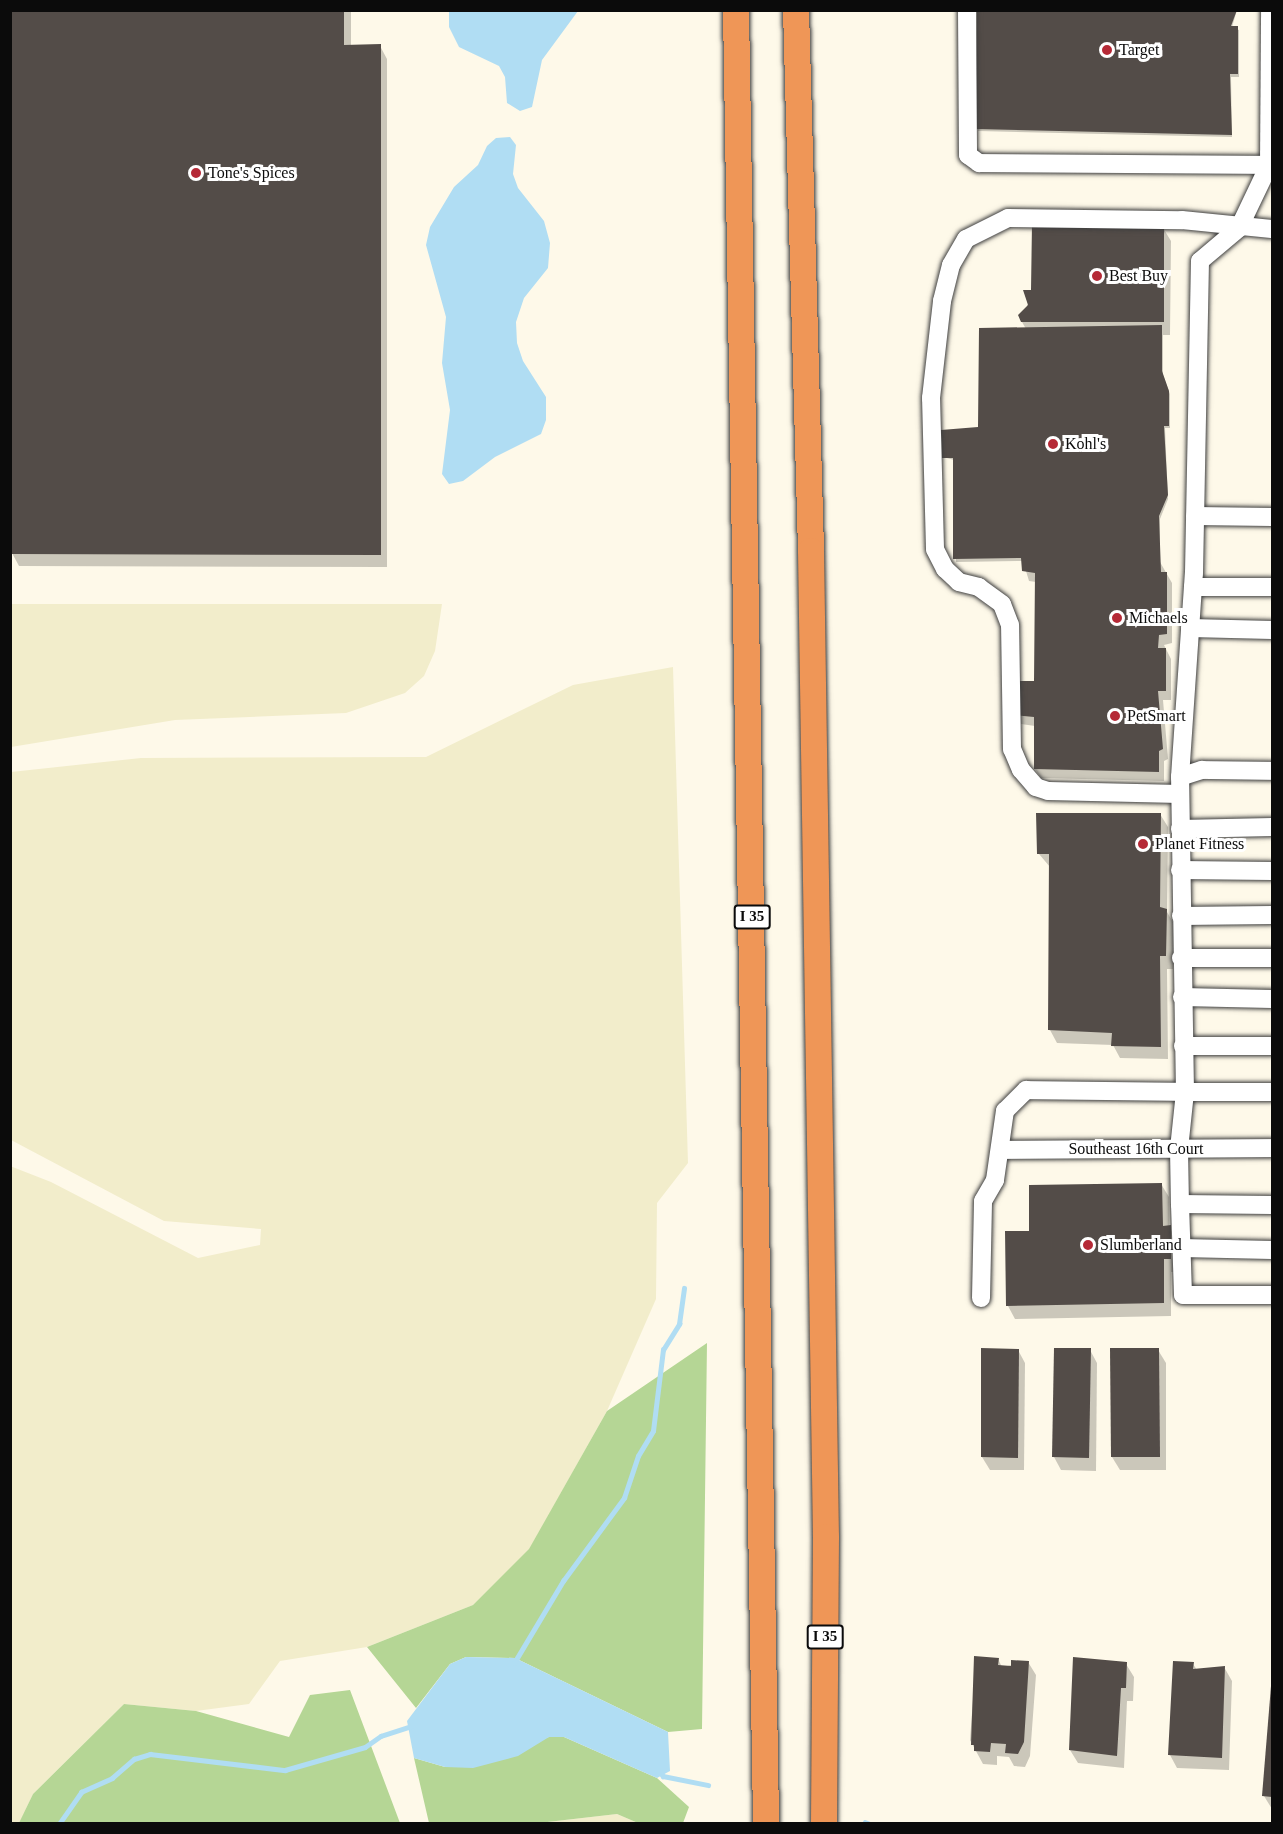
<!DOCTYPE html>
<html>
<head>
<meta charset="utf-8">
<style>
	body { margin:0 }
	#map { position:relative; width:1283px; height:1834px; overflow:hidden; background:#fef9e9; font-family:"Times New Roman",serif }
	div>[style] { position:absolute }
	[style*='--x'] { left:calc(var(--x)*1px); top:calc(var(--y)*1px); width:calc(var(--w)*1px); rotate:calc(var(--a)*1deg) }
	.farmland>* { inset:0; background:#f2edcb }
	.forest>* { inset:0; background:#b5d695 }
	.water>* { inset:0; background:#b0ddf3 }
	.shadow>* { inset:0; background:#0003 }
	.stream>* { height:4.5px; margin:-2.25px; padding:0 2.25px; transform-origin:2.25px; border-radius:2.25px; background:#b0ddf3 }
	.building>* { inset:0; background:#534c48 }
	.roads { filter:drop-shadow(0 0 2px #3e3e3e) drop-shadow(0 0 2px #3e3e3e) }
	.minor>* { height:18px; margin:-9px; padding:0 9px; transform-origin:9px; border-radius:9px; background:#fff }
	.highway>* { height:26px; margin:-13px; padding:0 13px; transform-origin:13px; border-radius:13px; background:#ef9657 }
	.dots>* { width:16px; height:16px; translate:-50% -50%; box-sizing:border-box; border:3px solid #fff; border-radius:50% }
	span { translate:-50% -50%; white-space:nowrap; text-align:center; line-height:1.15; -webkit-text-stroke:6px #fff; paint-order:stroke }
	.shield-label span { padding:2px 4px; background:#fff; border:2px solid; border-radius:4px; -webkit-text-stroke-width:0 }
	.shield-label { font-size:15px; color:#0b0b0b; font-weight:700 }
	.poi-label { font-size:16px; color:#0b0b0b }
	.left { translate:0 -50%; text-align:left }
	.street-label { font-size:16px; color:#0b0b0b }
	.frame { position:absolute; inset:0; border:12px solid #0b0b0b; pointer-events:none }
</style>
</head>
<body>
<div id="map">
	<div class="farmland">
		<div style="clip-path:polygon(11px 604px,442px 604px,435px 651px,424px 676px,405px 693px,346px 713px,175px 720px,11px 747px)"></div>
		<div style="clip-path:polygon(673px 667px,688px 1163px,657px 1203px,656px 1299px,607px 1411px,529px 1550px,473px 1605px,367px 1647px,280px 1661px,249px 1704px,196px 1711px,124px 1704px,33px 1794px,19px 1824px,10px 1823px,10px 1166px,51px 1182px,198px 1258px,260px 1245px,261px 1229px,164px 1221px,11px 1140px,11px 772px,141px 758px,426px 757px,573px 685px)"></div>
		<div style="clip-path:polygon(617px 1814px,638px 1823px,530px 1824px)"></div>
	</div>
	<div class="forest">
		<div style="clip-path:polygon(707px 1343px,702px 1729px,668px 1732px,515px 1658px,466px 1657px,450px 1664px,416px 1708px,367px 1647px,473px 1605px,529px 1549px,607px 1411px)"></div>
		<div style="clip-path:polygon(350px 1690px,400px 1823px,19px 1823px,33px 1794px,124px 1704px,196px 1711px,289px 1737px,310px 1695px)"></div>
		<div style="clip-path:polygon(549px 1737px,564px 1737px,657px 1778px,689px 1807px,683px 1823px,638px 1823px,617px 1814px,530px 1824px,429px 1823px,414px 1758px,445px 1767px)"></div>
	</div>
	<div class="water">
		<div style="clip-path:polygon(449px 11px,449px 10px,578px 11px,542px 60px,532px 107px,520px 111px,507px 103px,505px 77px,499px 66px,459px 47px,449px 27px)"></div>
		<div style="clip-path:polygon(510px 137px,516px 145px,513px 174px,518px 188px,544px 221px,550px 243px,548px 268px,524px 298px,516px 322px,517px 343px,523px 361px,546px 397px,546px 420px,541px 434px,495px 457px,463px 481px,449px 484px,442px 474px,450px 410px,442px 363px,446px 317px,426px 245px,430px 227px,454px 187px,478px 165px,487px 146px,496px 138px)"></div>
		<div style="clip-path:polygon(466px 1657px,515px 1658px,668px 1732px,670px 1771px,657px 1778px,564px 1737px,549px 1737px,518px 1756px,473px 1768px,445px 1767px,414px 1758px,407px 1721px,450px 1664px)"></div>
	</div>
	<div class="shadow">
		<div style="clip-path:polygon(12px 10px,351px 10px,351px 46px,380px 46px,387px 59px,387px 567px,19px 566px,12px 553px)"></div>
		<div style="clip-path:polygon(978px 10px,1237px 10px,1232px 27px,1239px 30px,1239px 77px,1231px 77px,1232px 137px,978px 131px)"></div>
		<div style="clip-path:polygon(1163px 228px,1171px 241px,1170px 335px,1163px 335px,1163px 375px,1170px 394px,1170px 428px,1165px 428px,1168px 499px,1160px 519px,1160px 562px,1172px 583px,1172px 643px,1164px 645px,1171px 659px,1171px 700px,1163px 700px,1168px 759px,1164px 761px,1164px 781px,1041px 778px,1035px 769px,1035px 726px,1021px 724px,1015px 715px,1035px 682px,1036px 582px,1029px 581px,1023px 561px,956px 562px,954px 460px,943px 457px,979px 429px,1026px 329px,1022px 322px,1032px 291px)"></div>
		<div style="clip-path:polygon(1160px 814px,1168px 827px,1167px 912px,1174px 924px,1173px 969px,1167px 969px,1168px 1059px,1120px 1058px,1113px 1045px,1057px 1043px,1050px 1030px,1050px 867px,1039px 854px)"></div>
		<div style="clip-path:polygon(1161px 1184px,1169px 1197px,1169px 1227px,1178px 1240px,1178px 1272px,1171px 1272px,1171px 1316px,1015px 1319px,1008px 1306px,1031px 1232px)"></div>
		<div style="clip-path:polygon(1018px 1350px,1025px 1363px,1024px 1470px,990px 1470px,982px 1457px)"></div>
		<div style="clip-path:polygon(1090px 1350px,1097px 1363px,1096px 1471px,1061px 1470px,1054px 1457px)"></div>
		<div style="clip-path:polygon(1158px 1350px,1166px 1363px,1166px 1470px,1120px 1470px,1112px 1457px)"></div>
		<div style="clip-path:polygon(976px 1658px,998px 1659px,1002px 1667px,1028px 1662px,1036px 1675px,1030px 1756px,1025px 1767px,1014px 1766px,1009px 1757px,997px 1756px,997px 1765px,983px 1764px,970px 1740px)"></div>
		<div style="clip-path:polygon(1126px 1664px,1134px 1677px,1133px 1701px,1127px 1701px,1124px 1768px,1078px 1763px,1070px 1750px)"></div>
		<div style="clip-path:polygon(1193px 1664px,1197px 1670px,1224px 1667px,1232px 1681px,1229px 1770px,1177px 1768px,1170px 1755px)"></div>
		<div style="clip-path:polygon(1272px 1684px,1272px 1809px,1264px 1796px)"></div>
	</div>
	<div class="stream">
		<div style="--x:514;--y:1663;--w:96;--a:-59.1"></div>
		<div style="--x:563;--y:1581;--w:103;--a:-53.7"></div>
		<div style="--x:624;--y:1498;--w:44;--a:-71.6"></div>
		<div style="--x:638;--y:1456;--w:29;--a:-59"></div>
		<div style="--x:653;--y:1431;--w:82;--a:-83"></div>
		<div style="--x:663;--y:1350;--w:31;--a:-58"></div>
		<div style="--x:679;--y:1324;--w:36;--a:-82"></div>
		<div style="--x:660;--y:1771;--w:6;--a:59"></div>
		<div style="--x:663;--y:1776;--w:46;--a:11.3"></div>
		<div style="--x:865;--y:1822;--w:5;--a:22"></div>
		<div style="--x:59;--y:1824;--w:39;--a:-55"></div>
		<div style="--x:81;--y:1792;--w:34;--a:-24"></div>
		<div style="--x:112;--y:1778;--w:29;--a:-41"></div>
		<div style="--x:134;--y:1759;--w:17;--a:-17"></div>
		<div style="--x:150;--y:1754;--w:136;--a:6.8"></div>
		<div style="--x:285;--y:1770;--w:83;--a:-16"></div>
		<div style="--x:365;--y:1747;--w:19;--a:-35"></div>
		<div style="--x:381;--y:1736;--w:32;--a:-18"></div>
	</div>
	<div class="building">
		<div style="clip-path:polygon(11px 10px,344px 10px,344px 45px,381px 44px,381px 555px,11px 554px)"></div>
		<div style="clip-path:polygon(977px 10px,1237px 10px,1231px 26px,1238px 26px,1238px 74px,1230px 74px,1232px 135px,975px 129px)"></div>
		<div style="clip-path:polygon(1032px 224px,1164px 226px,1164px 322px,1021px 322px,1018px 315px,1028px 305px,1023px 290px,1031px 290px)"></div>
		<div style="clip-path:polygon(1162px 325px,1162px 371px,1169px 391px,1169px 426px,1164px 426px,1168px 495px,1159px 516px,1161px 572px,1167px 572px,1167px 634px,1159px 635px,1158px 648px,1166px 648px,1166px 691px,1158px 691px,1163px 749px,1159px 751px,1159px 772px,1034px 769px,1034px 717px,1014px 715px,1014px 681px,1034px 681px,1035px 573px,1022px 571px,1021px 558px,953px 559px,953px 458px,942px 458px,941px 430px,978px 427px,979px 328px)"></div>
		<div style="clip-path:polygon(1036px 813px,1161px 813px,1160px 907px,1167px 909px,1166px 956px,1160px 956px,1161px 1047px,1111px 1046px,1112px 1033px,1048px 1030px,1049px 854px,1037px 854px)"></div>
		<div style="clip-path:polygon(1162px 1183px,1163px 1226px,1171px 1225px,1171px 1259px,1164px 1259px,1164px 1303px,1006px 1306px,1005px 1231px,1029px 1231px,1029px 1185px)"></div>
		<div style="clip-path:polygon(981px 1348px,1019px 1349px,1018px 1458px,981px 1457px)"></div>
		<div style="clip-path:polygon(1054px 1348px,1091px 1348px,1089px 1458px,1052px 1457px)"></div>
		<div style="clip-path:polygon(1110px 1348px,1159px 1348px,1160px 1457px,1111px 1457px)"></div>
		<div style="clip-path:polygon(974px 1656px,999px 1658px,998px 1665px,1011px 1666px,1011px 1660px,1029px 1661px,1024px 1742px,1018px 1754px,1005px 1753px,1006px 1744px,991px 1743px,990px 1752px,974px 1751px,974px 1745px,971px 1745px)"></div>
		<div style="clip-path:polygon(1073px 1657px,1127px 1662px,1126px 1688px,1121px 1688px,1117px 1756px,1069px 1750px)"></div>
		<div style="clip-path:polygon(1173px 1661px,1194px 1662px,1193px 1669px,1225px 1666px,1222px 1758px,1168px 1755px)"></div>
		<div style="clip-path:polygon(1271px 1686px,1272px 1686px,1272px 1797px,1262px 1796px)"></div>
	</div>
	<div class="roads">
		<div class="minor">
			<div style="--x:967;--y:10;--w:145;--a:89.6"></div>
			<div style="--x:968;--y:155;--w:14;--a:36"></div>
			<div style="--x:979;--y:163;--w:293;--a:0.4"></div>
			<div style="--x:1195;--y:516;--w:77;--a:0.7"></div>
			<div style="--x:1193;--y:587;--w:79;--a:0"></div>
			<div style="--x:1190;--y:628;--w:82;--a:1.4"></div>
			<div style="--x:1180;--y:777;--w:204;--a:-86.1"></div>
			<div style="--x:1194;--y:573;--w:312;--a:-88.9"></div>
			<div style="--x:1200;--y:261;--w:51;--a:-40.2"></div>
			<div style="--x:1239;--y:228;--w:70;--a:-64.5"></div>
			<div style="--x:1269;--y:165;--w:155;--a:-89.6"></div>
			<div style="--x:1180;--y:794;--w:132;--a:-178.7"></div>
			<div style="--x:1048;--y:791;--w:13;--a:-162"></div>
			<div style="--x:1036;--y:787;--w:23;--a:-131"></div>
			<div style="--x:1021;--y:770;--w:23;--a:-113"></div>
			<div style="--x:1012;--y:749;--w:124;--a:-90.9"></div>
			<div style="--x:1010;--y:625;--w:22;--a:-111"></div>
			<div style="--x:1002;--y:604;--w:29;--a:-144"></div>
			<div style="--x:979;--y:587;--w:21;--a:-166"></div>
			<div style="--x:959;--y:582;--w:19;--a:-137"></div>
			<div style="--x:945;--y:569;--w:22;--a:-117"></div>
			<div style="--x:935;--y:549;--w:151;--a:-91.5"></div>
			<div style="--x:931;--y:398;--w:98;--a:-83.5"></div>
			<div style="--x:942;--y:301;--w:37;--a:-76"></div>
			<div style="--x:951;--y:265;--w:30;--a:-60"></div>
			<div style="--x:966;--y:239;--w:47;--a:-26.6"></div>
			<div style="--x:1008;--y:218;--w:174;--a:0.7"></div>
			<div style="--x:1182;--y:220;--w:90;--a:5.7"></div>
			<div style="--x:1180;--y:829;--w:92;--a:-1.2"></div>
			<div style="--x:1180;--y:870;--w:92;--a:0.6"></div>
			<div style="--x:1181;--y:916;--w:91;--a:-0.6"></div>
			<div style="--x:1181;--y:958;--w:91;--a:0"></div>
			<div style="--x:1182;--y:997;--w:90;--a:1.3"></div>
			<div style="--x:1183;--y:1046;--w:89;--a:0"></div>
			<div style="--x:1272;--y:1092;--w:87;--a:180"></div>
			<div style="--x:1185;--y:1092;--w:57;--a:96"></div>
			<div style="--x:1179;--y:1149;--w:55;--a:89"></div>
			<div style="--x:1180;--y:1204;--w:92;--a:0.6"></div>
			<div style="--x:1000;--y:1150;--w:272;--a:-0.4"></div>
			<div style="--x:1180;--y:1204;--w:91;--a:88.1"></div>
			<div style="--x:1183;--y:1295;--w:89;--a:0"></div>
			<div style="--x:1181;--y:1248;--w:91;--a:1.3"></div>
			<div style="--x:981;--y:1298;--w:97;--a:-88.8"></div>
			<div style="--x:983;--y:1201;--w:24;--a:-60"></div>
			<div style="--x:995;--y:1180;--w:70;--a:-81.8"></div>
			<div style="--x:1005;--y:1111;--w:30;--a:-45"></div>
			<div style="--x:1026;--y:1090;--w:159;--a:0.7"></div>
			<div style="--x:1185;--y:1092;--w:315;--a:-90.9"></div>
			<div style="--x:1180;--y:777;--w:23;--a:-18"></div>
			<div style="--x:1202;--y:770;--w:70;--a:0.8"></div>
		</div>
		<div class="highway">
			<div style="--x:736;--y:10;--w:1814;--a:89.05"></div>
			<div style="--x:796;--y:10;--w:541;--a:88.41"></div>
			<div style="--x:811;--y:551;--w:986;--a:89.13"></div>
			<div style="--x:826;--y:1537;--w:287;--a:90.4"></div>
		</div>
	</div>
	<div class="dots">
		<div style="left:1107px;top:50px;background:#b52936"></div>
		<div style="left:196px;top:173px;background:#b52936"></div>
		<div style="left:1097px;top:276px;background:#b52936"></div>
		<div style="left:1053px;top:444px;background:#b52936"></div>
		<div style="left:1117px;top:618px;background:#b52936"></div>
		<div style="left:1115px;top:716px;background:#b52936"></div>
		<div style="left:1143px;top:844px;background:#b52936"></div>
		<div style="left:1088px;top:1245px;background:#b52936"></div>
	</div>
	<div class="shield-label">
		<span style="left:752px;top:917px">I 35</span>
		<span style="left:825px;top:1637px">I 35</span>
	</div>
	<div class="poi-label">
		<span class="left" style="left:1119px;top:50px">Target</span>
		<span class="left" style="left:208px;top:173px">Tone's Spices</span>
		<span class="left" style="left:1109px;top:276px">Best Buy</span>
		<span class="left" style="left:1065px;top:444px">Kohl's</span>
		<span class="left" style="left:1129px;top:618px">Michaels</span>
		<span class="left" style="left:1127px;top:716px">PetSmart</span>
		<span class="left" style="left:1155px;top:844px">Planet Fitness</span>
		<span class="left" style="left:1100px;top:1245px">Slumberland</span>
	</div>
	<div class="street-label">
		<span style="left:1136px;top:1149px">Southeast 16th Court</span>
	</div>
	<div class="frame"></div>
</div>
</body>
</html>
